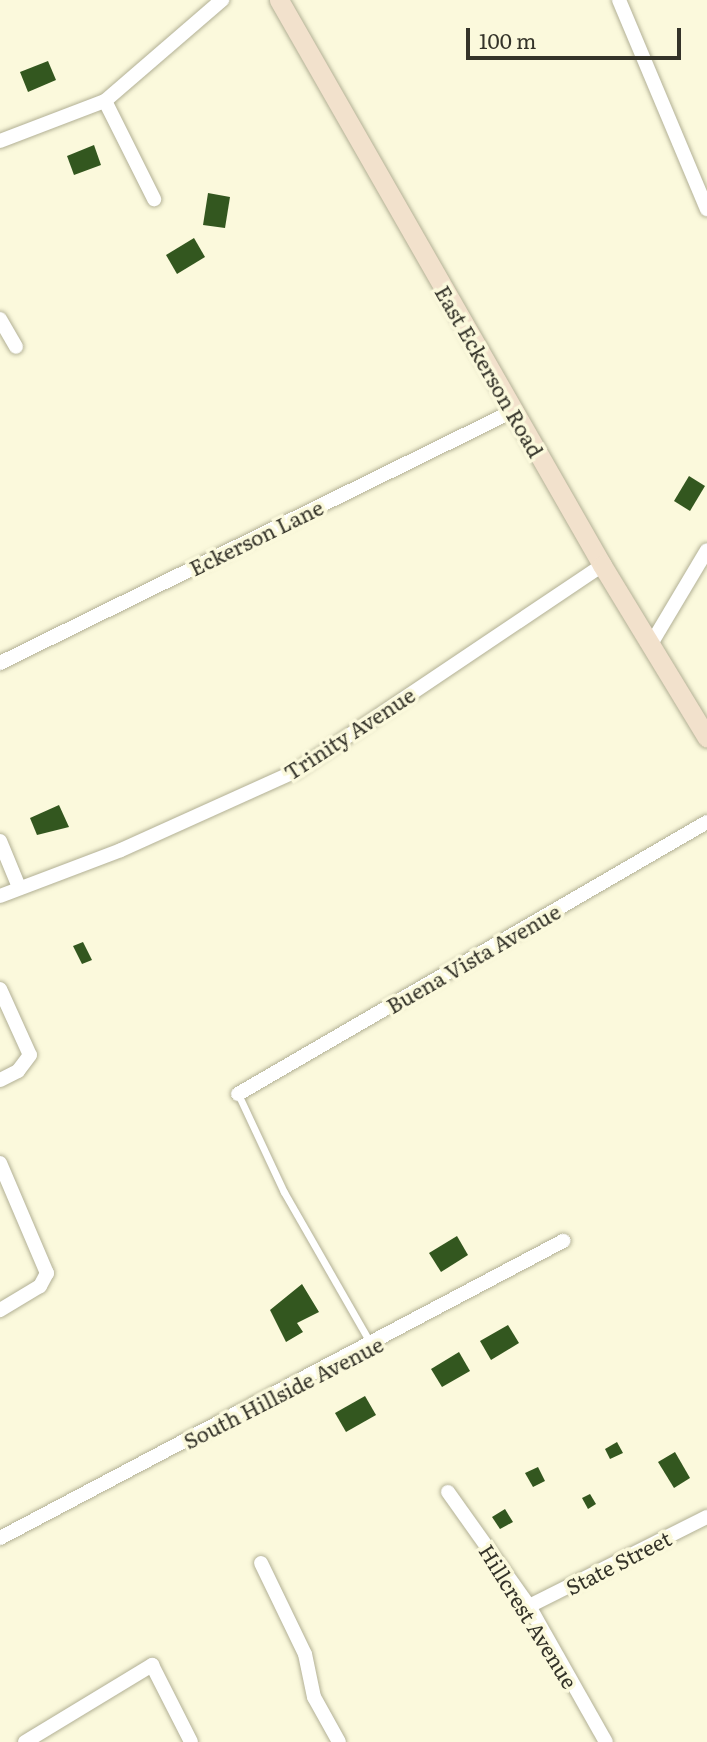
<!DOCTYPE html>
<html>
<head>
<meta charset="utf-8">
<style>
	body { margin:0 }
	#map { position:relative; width:707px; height:1742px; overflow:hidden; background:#fbf9dc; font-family:Literata,serif }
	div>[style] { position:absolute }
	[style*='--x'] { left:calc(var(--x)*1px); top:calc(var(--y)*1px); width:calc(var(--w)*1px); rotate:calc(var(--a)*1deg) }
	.building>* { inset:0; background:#33571f }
	.roads { filter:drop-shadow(0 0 2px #b2b095) drop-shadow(0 0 2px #b2b095) }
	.lane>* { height:7px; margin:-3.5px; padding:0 3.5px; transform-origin:3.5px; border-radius:3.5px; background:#fff }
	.street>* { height:14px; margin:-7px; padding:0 7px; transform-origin:7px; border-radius:7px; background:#fff }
	.secondary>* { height:19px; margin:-9.5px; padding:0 9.5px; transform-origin:9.5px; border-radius:9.5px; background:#f2e1cc }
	span { translate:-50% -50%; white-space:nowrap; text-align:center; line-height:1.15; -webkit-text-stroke:7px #fbf9dc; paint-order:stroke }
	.street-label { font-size:21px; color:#343329 }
	.scale { position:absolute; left:466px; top:28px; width:215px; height:32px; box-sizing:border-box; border:4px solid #343329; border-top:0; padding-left:9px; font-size:21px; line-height:24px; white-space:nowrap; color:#343329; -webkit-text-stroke:5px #fbf9dc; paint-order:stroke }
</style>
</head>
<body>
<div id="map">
	<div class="building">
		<div style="clip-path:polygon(48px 61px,56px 80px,28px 92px,20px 72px)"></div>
		<div style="clip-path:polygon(94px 145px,101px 165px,74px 175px,67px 156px)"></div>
		<div style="clip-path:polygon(208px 193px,230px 197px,225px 228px,203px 225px)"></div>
		<div style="clip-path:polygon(194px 238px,205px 257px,177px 274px,166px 255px)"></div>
		<div style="clip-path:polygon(689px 476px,705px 486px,690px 511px,674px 501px)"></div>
		<div style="clip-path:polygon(59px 805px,69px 827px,37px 835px,30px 818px)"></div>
		<div style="clip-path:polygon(83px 942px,92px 960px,82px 964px,73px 946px)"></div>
		<div style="clip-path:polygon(457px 1236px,468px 1255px,441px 1272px,429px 1253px)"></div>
		<div style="clip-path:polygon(302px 1284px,319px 1312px,297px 1323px,303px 1332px,286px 1342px,270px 1310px)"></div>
		<div style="clip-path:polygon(508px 1325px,519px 1343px,491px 1360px,480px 1341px)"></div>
		<div style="clip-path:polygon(459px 1352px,470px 1371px,442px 1387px,431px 1369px)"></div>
		<div style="clip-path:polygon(365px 1396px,376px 1415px,346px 1432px,335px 1413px)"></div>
		<div style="clip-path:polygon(617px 1442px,623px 1453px,610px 1459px,605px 1449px)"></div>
		<div style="clip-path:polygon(675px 1452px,690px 1478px,674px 1488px,658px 1462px)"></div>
		<div style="clip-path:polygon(538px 1467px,545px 1481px,533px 1487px,525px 1473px)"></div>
		<div style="clip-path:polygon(590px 1494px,596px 1504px,588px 1509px,582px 1498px)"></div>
		<div style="clip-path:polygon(505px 1509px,513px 1522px,500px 1529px,492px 1517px)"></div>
	</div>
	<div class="roads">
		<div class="lane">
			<div style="--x:238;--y:1094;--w:108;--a:64.9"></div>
			<div style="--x:284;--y:1192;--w:173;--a:60.2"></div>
		</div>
		<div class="street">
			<div style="--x:619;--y:0;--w:227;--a:67.2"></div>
			<div style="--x:105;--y:101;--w:110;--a:63.4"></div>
			<div style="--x:0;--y:141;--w:112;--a:-20.9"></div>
			<div style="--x:105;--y:101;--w:155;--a:-40.8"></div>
			<div style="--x:0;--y:319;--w:32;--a:60"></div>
			<div style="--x:651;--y:644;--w:109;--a:-59.2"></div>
			<div style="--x:0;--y:663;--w:572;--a:-26.16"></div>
			<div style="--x:0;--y:841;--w:50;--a:67.6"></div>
			<div style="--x:0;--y:896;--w:129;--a:-20.8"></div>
			<div style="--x:121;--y:850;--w:192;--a:-24.3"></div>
			<div style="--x:296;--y:771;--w:369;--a:-33.9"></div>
			<div style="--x:0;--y:989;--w:72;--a:65.6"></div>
			<div style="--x:30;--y:1055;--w:20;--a:127"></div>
			<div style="--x:18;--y:1071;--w:20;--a:153"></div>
			<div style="--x:238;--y:1094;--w:542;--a:-30.11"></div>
			<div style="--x:0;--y:1163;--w:120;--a:66.9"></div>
			<div style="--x:47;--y:1273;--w:15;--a:118"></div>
			<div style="--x:40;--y:1286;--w:47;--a:149"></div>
			<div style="--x:448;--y:1492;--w:140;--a:54.6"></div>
			<div style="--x:529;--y:1606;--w:156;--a:60.5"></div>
			<div style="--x:0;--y:1538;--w:637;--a:-27.81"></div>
			<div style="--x:261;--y:1563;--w:101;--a:64.2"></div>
			<div style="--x:305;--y:1654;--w:44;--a:78.2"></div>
			<div style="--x:314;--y:1697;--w:51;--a:60.9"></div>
			<div style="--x:529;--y:1606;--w:199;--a:-26.6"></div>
			<div style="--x:25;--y:1742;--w:149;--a:-31.2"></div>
			<div style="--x:152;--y:1665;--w:86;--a:63.1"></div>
		</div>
		<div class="secondary">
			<div style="--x:279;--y:0;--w:651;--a:60.24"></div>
			<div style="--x:602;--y:565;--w:202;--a:58.7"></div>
		</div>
	</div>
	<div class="street-label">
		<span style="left:490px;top:371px;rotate:60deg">East Eckerson Road</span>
		<span style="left:256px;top:537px;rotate:-26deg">Eckerson Lane</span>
		<span style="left:349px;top:733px;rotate:-33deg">Trinity Avenue</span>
		<span style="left:473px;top:958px;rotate:-30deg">Buena Vista Avenue</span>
		<span style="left:283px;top:1392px;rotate:-27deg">South Hillside Avenue</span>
		<span style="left:618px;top:1562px;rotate:-27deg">State Street</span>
		<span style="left:529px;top:1616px;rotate:58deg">Hillcrest Avenue</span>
	</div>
	<div class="scale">100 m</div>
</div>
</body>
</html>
